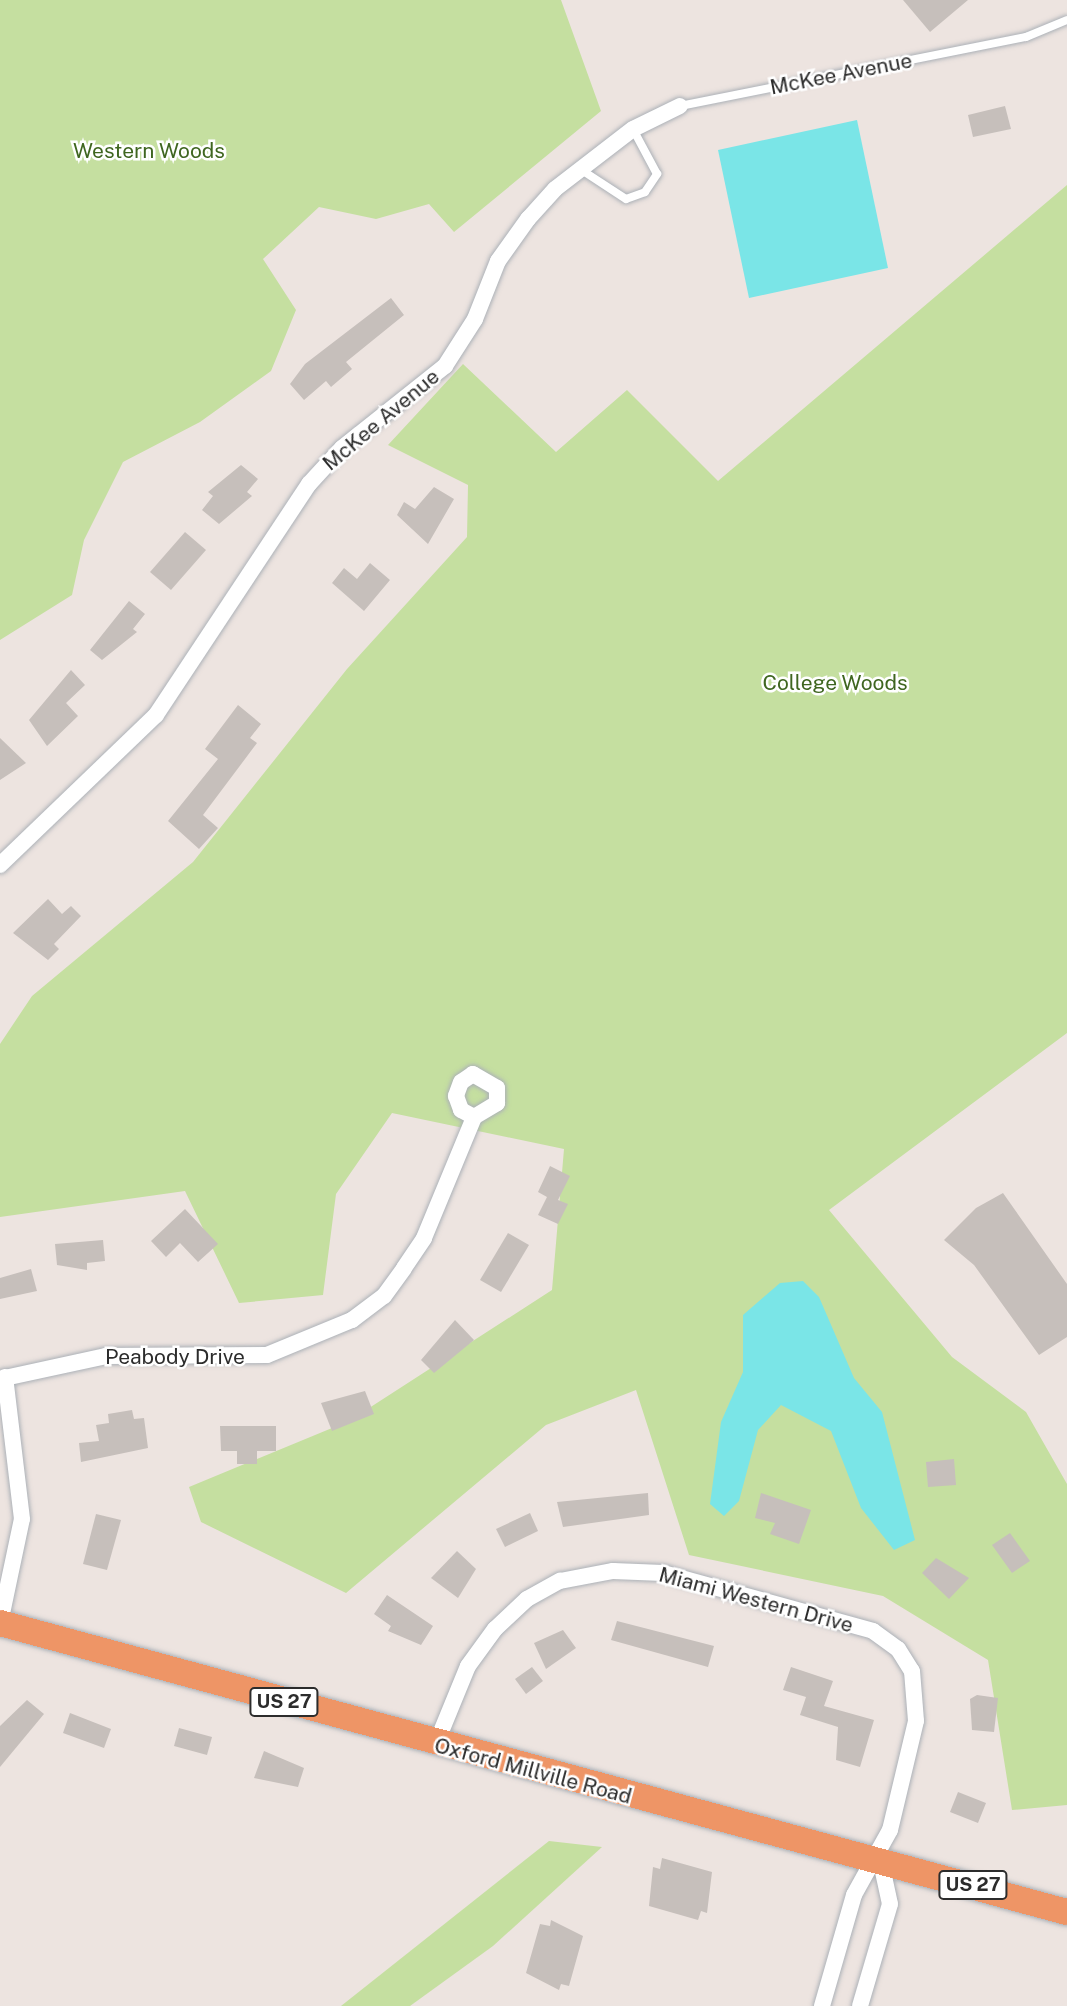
<!DOCTYPE html>
<html>
<head>
<meta charset="utf-8">
<style>
	body { margin:0 }
	#map { position:relative; width:1067px; height:2006px; overflow:hidden; background:#ede4e0; font-family:"Public Sans",sans-serif }
	div>[style] { position:absolute }
	[style*='--x'] { left:calc(var(--x)*1px); top:calc(var(--y)*1px); width:calc(var(--w)*1px); rotate:calc(var(--a)*1deg) }
	.green>* { inset:0; background:#c5dfa0 }
	.water>* { inset:0; background:#7ae5e7 }
	.building>* { inset:0; background:#c6bfbb }
	.roads { filter:drop-shadow(0 0 2px #acb1b7) drop-shadow(0 0 2px #acb1b7) }
	.service>* { height:8px; margin:-4px; padding:0 4px; transform-origin:4px; border-radius:4px; background:#fff }
	.minor>* { height:16px; margin:-8px; padding:0 8px; transform-origin:8px; border-radius:8px; background:#fff }
	.trunk>* { height:26px; margin:-13px; padding:0 13px; transform-origin:13px; border-radius:13px; background:#ee9566 }
	span { translate:-50% -50%; white-space:nowrap; text-align:center; line-height:1.15; -webkit-text-stroke:5px #fff; paint-order:stroke }
	.shield-label span { padding:2px 5px; background:#fff; border:2px solid; border-radius:5px; -webkit-text-stroke-width:0 }
	.shield-label { font-size:19px; color:#2c2c2c; font-weight:700 }
	.street-label { font-size:21px; color:#2c2c2c }
	.park-label { font-size:21px; color:#3f6620 }
</style>
</head>
<body>
<div id="map">
	<div class="green">
		<div style="clip-path:polygon(0 0,561px 0,601px 111px,454px 232px,429px 204px,376px 219px,319px 207px,263px 259px,296px 310px,271px 371px,200px 422px,123px 462px,84px 540px,72px 595px,0 640px)"></div>
		<div style="clip-path:polygon(1067px 185px,1067px 1033px,829px 1210px,952px 1357px,1026px 1412px,1067px 1484px,1067px 1805px,1012px 1810px,988px 1660px,883px 1596px,689px 1555px,636px 1390px,546px 1425px,346px 1593px,201px 1522px,189px 1487px,349px 1421px,552px 1290px,564px 1149px,392px 1113px,336px 1194px,323px 1295px,239px 1303px,185px 1191px,0 1217px,0 1044px,32px 996px,193px 862px,347px 669px,467px 537px,468px 485px,388px 445px,463px 364px,556px 452px,627px 390px,718px 481px)"></div>
		<div style="clip-path:polygon(549px 1841px,602px 1847px,493px 1946px,410px 2006px,341px 2006px)"></div>
	</div>
	<div class="water">
		<div style="clip-path:polygon(857px 120px,888px 268px,749px 298px,718px 150px)"></div>
		<div style="clip-path:polygon(803px 1281px,819px 1297px,854px 1378px,882px 1412px,915px 1540px,894px 1550px,861px 1508px,831px 1431px,781px 1405px,758px 1430px,739px 1501px,724px 1516px,710px 1504px,721px 1422px,743px 1372px,743px 1315px,780px 1283px)"></div>
	</div>
	<div class="building">
		<div style="clip-path:polygon(903px 0,968px 0,930px 32px)"></div>
		<div style="clip-path:polygon(1005px 106px,1011px 129px,973px 137px,968px 115px)"></div>
		<div style="clip-path:polygon(391px 298px,404px 315px,346px 362px,352px 369px,331px 387px,326px 381px,304px 400px,290px 384px,305px 364px)"></div>
		<div style="clip-path:polygon(241px 465px,258px 479px,247px 492px,252px 496px,219px 524px,202px 510px,213px 496px,208px 492px)"></div>
		<div style="clip-path:polygon(434px 487px,454px 499px,428px 544px,397px 515px,404px 502px,415px 509px)"></div>
		<div style="clip-path:polygon(185px 532px,206px 550px,171px 590px,150px 572px)"></div>
		<div style="clip-path:polygon(370px 563px,390px 580px,364px 611px,332px 583px,344px 568px,357px 579px)"></div>
		<div style="clip-path:polygon(129px 601px,145px 614px,133px 629px,137px 632px,102px 660px,90px 650px)"></div>
		<div style="clip-path:polygon(71px 670px,85px 685px,66px 703px,78px 716px,47px 746px,29px 720px)"></div>
		<div style="clip-path:polygon(238px 705px,261px 724px,250px 738px,257px 743px,203px 815px,218px 828px,199px 849px,168px 821px,218px 759px,205px 749px)"></div>
		<div style="clip-path:polygon(0 738px,26px 763px,0 780px)"></div>
		<div style="clip-path:polygon(48px 899px,62px 914px,71px 906px,81px 916px,54px 944px,59px 949px,48px 960px,13px 933px)"></div>
		<div style="clip-path:polygon(550px 1166px,570px 1176px,558px 1200px,568px 1204px,558px 1224px,538px 1215px,547px 1197px,538px 1192px)"></div>
		<div style="clip-path:polygon(1003px 1193px,1067px 1284px,1067px 1337px,1039px 1355px,974px 1265px,944px 1240px,976px 1208px)"></div>
		<div style="clip-path:polygon(185px 1209px,218px 1244px,198px 1262px,180px 1243px,166px 1257px,151px 1241px)"></div>
		<div style="clip-path:polygon(508px 1233px,529px 1245px,501px 1292px,480px 1280px)"></div>
		<div style="clip-path:polygon(103px 1240px,105px 1261px,87px 1263px,87px 1270px,57px 1265px,55px 1244px)"></div>
		<div style="clip-path:polygon(31px 1269px,37px 1291px,0 1299px,0 1278px)"></div>
		<div style="clip-path:polygon(455px 1320px,474px 1340px,434px 1373px,421px 1360px)"></div>
		<div style="clip-path:polygon(365px 1391px,374px 1414px,332px 1431px,321px 1403px)"></div>
		<div style="clip-path:polygon(132px 1410px,134px 1419px,144px 1418px,148px 1448px,81px 1462px,79px 1443px,99px 1441px,96px 1425px,109px 1423px,108px 1414px)"></div>
		<div style="clip-path:polygon(220px 1426px,276px 1426px,276px 1451px,257px 1451px,257px 1464px,237px 1464px,237px 1451px,221px 1451px)"></div>
		<div style="clip-path:polygon(954px 1459px,956px 1485px,928px 1487px,926px 1462px)"></div>
		<div style="clip-path:polygon(648px 1493px,649px 1515px,563px 1527px,557px 1502px)"></div>
		<div style="clip-path:polygon(761px 1493px,811px 1510px,799px 1544px,770px 1534px,775px 1523px,755px 1518px)"></div>
		<div style="clip-path:polygon(530px 1513px,538px 1531px,505px 1547px,496px 1529px)"></div>
		<div style="clip-path:polygon(96px 1514px,121px 1520px,107px 1570px,83px 1564px)"></div>
		<div style="clip-path:polygon(1010px 1533px,1030px 1561px,1012px 1573px,992px 1545px)"></div>
		<div style="clip-path:polygon(457px 1551px,476px 1569px,458px 1598px,431px 1578px)"></div>
		<div style="clip-path:polygon(936px 1558px,969px 1578px,949px 1599px,922px 1573px)"></div>
		<div style="clip-path:polygon(387px 1595px,433px 1626px,421px 1645px,388px 1631px,391px 1626px,374px 1614px)"></div>
		<div style="clip-path:polygon(617px 1621px,714px 1646px,708px 1667px,611px 1640px)"></div>
		<div style="clip-path:polygon(563px 1630px,576px 1648px,546px 1669px,534px 1643px)"></div>
		<div style="clip-path:polygon(532px 1667px,543px 1681px,526px 1694px,515px 1679px)"></div>
		<div style="clip-path:polygon(791px 1667px,833px 1681px,824px 1706px,874px 1720px,860px 1767px,836px 1760px,838px 1727px,800px 1715px,806px 1697px,783px 1690px)"></div>
		<div style="clip-path:polygon(977px 1695px,998px 1698px,994px 1732px,972px 1730px,970px 1699px)"></div>
		<div style="clip-path:polygon(27px 1700px,44px 1714px,0 1767px,0 1726px)"></div>
		<div style="clip-path:polygon(70px 1713px,111px 1729px,104px 1748px,63px 1733px)"></div>
		<div style="clip-path:polygon(179px 1728px,212px 1737px,207px 1755px,174px 1746px)"></div>
		<div style="clip-path:polygon(264px 1751px,304px 1768px,298px 1787px,254px 1778px)"></div>
		<div style="clip-path:polygon(958px 1792px,986px 1803px,978px 1823px,950px 1812px)"></div>
		<div style="clip-path:polygon(662px 1858px,712px 1872px,707px 1913px,701px 1911px,698px 1920px,649px 1906px,653px 1867px,660px 1869px)"></div>
		<div style="clip-path:polygon(551px 1920px,583px 1936px,569px 1986px,561px 1984px,559px 1990px,526px 1973px,540px 1924px,550px 1926px)"></div>
	</div>
	<div class="roads">
		<div class="service">
			<div style="--x:680;--y:106;--w:353;--a:-11.3"></div>
			<div style="--x:1026;--y:37;--w:44;--a:-22.5"></div>
			<div style="--x:580;--y:169;--w:55;--a:33.1"></div>
			<div style="--x:626;--y:199;--w:20;--a:-20"></div>
			<div style="--x:645;--y:192;--w:22;--a:-56"></div>
			<div style="--x:657;--y:174;--w:51;--a:-118.1"></div>
		</div>
		<div class="minor">
			<div style="--x:0;--y:865;--w:216;--a:-43.9"></div>
			<div style="--x:156;--y:715;--w:277;--a:-56.5"></div>
			<div style="--x:309;--y:484;--w:49;--a:-47.5"></div>
			<div style="--x:342;--y:448;--w:132;--a:-38.5"></div>
			<div style="--x:445;--y:366;--w:56;--a:-57.4"></div>
			<div style="--x:475;--y:319;--w:62;--a:-68.4"></div>
			<div style="--x:498;--y:261;--w:52;--a:-54.5"></div>
			<div style="--x:528;--y:219;--w:40;--a:-48"></div>
			<div style="--x:555;--y:189;--w:98;--a:-37.6"></div>
			<div style="--x:633;--y:129;--w:52;--a:-26.1"></div>
			<div style="--x:0;--y:1379;--w:108;--a:-12.2"></div>
			<div style="--x:106;--y:1356;--w:161;--a:-0.4"></div>
			<div style="--x:267;--y:1355;--w:92;--a:-22.4"></div>
			<div style="--x:352;--y:1320;--w:40;--a:-37"></div>
			<div style="--x:384;--y:1296;--w:34;--a:-54"></div>
			<div style="--x:404;--y:1268;--w:36;--a:-56"></div>
			<div style="--x:424;--y:1238;--w:131;--a:-67.5"></div>
			<div style="--x:474;--y:1117;--w:27;--a:-31"></div>
			<div style="--x:497;--y:1103;--w:15;--a:-90"></div>
			<div style="--x:497;--y:1088;--w:28;--a:-150"></div>
			<div style="--x:473;--y:1074;--w:14;--a:146"></div>
			<div style="--x:461;--y:1082;--w:15;--a:110"></div>
			<div style="--x:456;--y:1096;--w:15;--a:70"></div>
			<div style="--x:461;--y:1110;--w:15;--a:28"></div>
			<div style="--x:0;--y:1623;--w:106;--a:-78.1"></div>
			<div style="--x:22;--y:1519;--w:143;--a:-96.8"></div>
			<div style="--x:436;--y:1744;--w:84;--a:-67.7"></div>
			<div style="--x:468;--y:1666;--w:46;--a:-53.9"></div>
			<div style="--x:495;--y:1629;--w:44;--a:-43.2"></div>
			<div style="--x:527;--y:1599;--w:38;--a:-29"></div>
			<div style="--x:560;--y:1581;--w:54;--a:-10.7"></div>
			<div style="--x:613;--y:1571;--w:50;--a:2.3"></div>
			<div style="--x:663;--y:1573;--w:218;--a:15.4"></div>
			<div style="--x:873;--y:1631;--w:31;--a:36"></div>
			<div style="--x:898;--y:1649;--w:26;--a:58"></div>
			<div style="--x:912;--y:1671;--w:50;--a:85.4"></div>
			<div style="--x:916;--y:1721;--w:112;--a:103.4"></div>
			<div style="--x:890;--y:1830;--w:74;--a:119"></div>
			<div style="--x:854;--y:1895;--w:116;--a:106.1"></div>
			<div style="--x:860;--y:2006;--w:106;--a:-73.6"></div>
			<div style="--x:890;--y:1904;--w:47;--a:-102.3"></div>
		</div>
		<div class="trunk">
			<div style="--x:0;--y:1623;--w:1105;--a:15.16"></div>
		</div>
	</div>
	<div class="shield-label">
		<span style="left:284px;top:1702px">US 27</span>
		<span style="left:973px;top:1885px">US 27</span>
	</div>
	<div class="street-label">
		<span style="left:841px;top:74px;rotate:-11deg">McKee Avenue</span>
		<span style="left:381px;top:420px;rotate:-40deg">McKee Avenue</span>
		<span style="left:175px;top:1357px">Peabody Drive</span>
		<span style="left:756px;top:1600px;rotate:15deg">Miami Western Drive</span>
		<span style="left:533px;top:1771px;rotate:15deg">Oxford Millville Road</span>
	</div>
	<div class="park-label">
		<span style="left:149px;top:151px">Western Woods</span>
		<span style="left:835px;top:683px">College Woods</span>
	</div>
</div>
</body>
</html>
